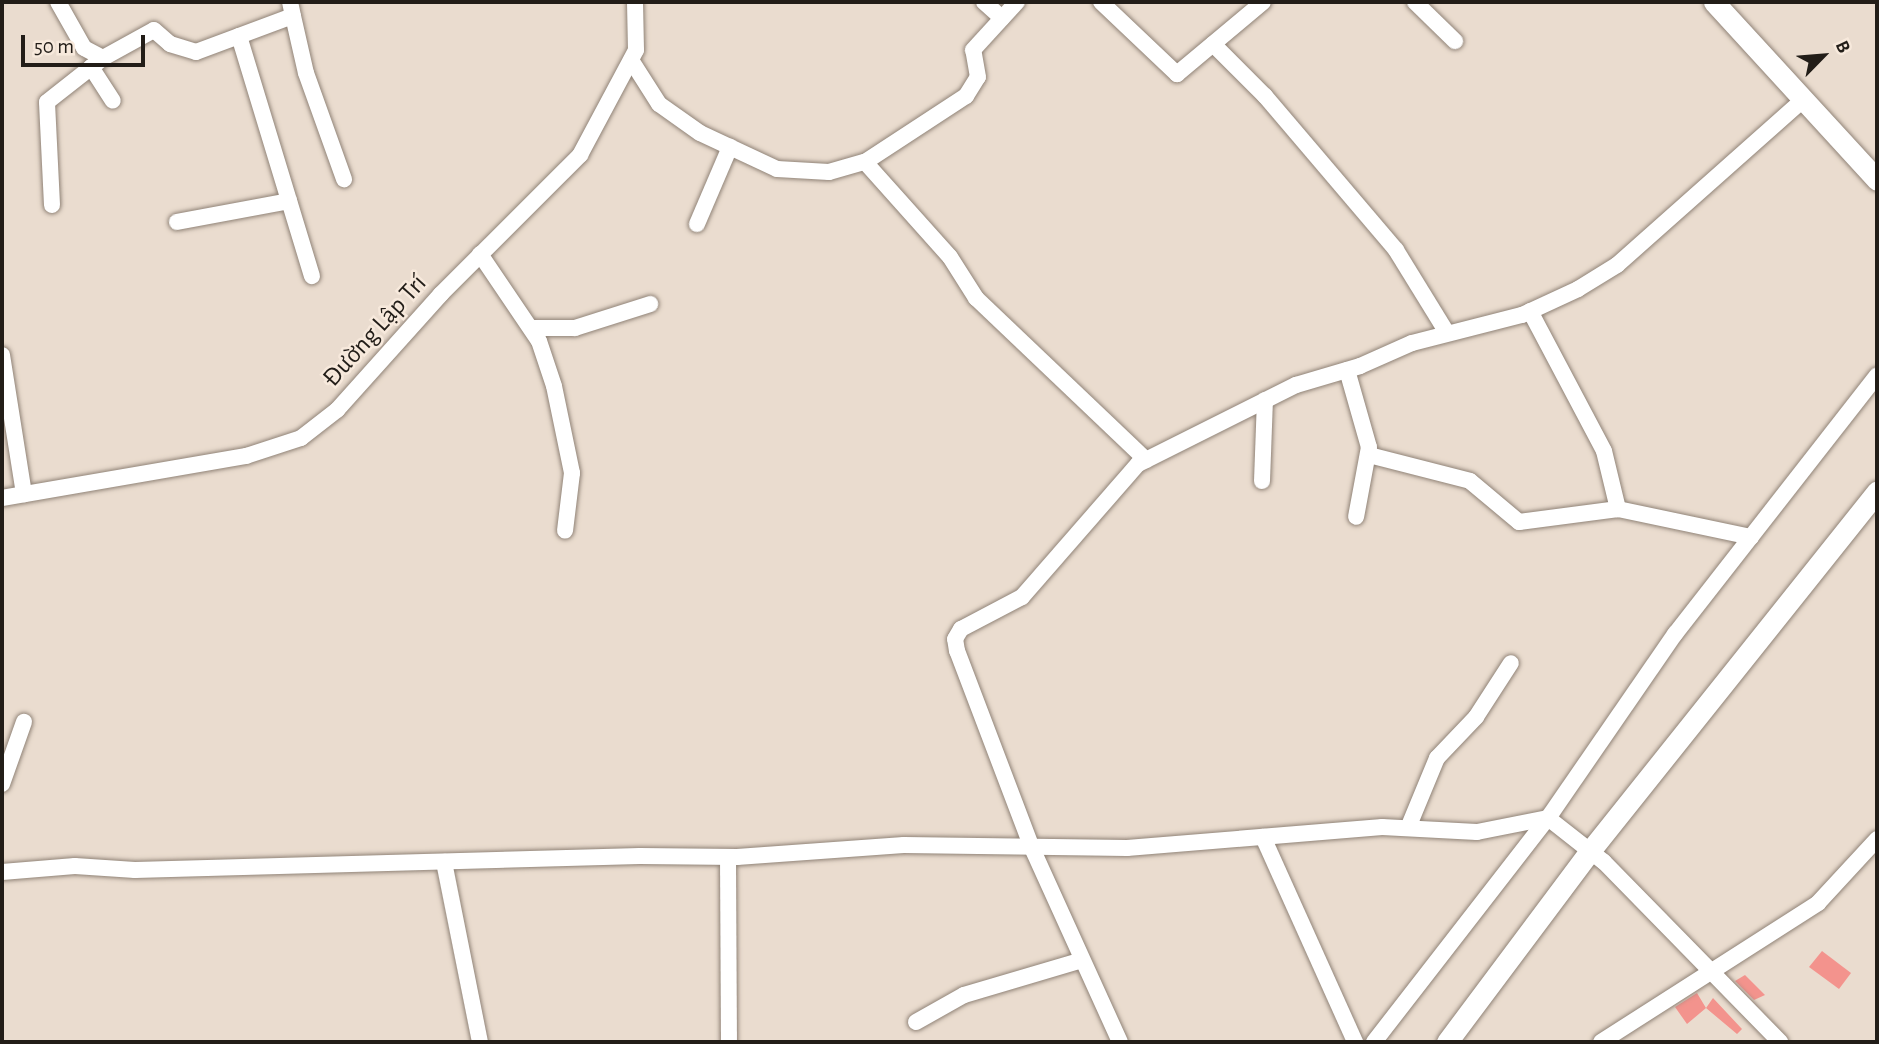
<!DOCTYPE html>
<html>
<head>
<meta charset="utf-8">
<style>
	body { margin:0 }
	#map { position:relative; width:1879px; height:1044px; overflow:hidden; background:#eadccf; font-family:"Alegreya Sans",sans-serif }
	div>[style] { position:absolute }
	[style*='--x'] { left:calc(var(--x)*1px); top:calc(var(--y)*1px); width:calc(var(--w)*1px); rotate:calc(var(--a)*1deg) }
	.building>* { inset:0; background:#f3938d }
	.roads { filter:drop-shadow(0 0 2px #908377) drop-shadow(0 0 2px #908377) }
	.minor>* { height:16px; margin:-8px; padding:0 8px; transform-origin:8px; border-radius:8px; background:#fff }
	.tertiary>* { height:21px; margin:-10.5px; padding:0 10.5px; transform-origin:10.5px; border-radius:10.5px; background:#fff }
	span { translate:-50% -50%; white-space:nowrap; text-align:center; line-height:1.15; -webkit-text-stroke:5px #f7e9dc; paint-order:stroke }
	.street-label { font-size:26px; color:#221d18 }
	.frame { position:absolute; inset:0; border:4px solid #221d18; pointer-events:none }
	.north { position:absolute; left:1788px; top:21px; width:70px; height:70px; -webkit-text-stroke:5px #f7e9dc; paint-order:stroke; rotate:65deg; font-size:19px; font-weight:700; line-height:28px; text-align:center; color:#221d18 }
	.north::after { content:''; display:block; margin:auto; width:24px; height:32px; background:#221d18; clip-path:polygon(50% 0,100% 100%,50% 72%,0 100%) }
	.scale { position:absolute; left:21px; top:35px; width:124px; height:32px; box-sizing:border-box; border:4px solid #221d18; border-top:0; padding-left:9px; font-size:21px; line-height:24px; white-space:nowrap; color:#221d18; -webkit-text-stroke:5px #f7e9dc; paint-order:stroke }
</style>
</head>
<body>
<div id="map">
	<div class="building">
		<div style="clip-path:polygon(1822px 951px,1851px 973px,1839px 989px,1809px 967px)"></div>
		<div style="clip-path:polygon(1745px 975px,1765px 995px,1754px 1000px,1735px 981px)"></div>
		<div style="clip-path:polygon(1697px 993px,1706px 1008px,1713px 998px,1742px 1029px,1737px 1034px,1706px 1008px,1687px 1024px,1675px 1007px)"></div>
	</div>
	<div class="roads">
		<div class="minor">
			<div style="--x:58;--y:2;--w:53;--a:60.5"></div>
			<div style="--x:84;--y:48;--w:21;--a:28"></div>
			<div style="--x:103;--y:58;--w:58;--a:-28.8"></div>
			<div style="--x:154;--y:30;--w:21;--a:41"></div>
			<div style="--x:170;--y:44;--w:27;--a:17"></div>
			<div style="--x:196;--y:52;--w:103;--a:-20.4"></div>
			<div style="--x:293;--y:16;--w:14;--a:-102"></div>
			<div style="--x:984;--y:2;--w:24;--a:42"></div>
			<div style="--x:1101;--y:2;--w:105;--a:43.5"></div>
			<div style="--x:1177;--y:74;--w:112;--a:-39.9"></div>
			<div style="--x:1415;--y:2;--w:56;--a:44.3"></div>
			<div style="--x:293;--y:16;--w:58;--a:77.2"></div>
			<div style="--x:306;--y:73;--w:113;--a:70.3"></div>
			<div style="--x:239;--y:36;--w:251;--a:73.1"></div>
			<div style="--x:1213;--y:44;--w:74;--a:45"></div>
			<div style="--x:1265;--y:96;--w:202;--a:49.6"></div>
			<div style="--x:1396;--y:250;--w:97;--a:58.4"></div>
			<div style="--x:631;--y:60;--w:52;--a:57.5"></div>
			<div style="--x:659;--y:104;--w:50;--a:35.3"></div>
			<div style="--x:700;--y:133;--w:85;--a:25.1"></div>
			<div style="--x:777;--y:169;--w:52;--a:3.3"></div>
			<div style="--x:829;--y:172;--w:37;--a:-16"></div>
			<div style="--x:865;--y:162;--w:121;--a:-33.2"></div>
			<div style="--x:966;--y:96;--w:22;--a:-58"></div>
			<div style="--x:978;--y:77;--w:27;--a:-100"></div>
			<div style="--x:973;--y:50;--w:65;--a:-47.5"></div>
			<div style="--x:91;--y:67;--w:40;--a:57.1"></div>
			<div style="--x:865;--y:162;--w:127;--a:48.2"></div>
			<div style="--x:950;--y:257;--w:49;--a:57.6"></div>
			<div style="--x:976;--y:298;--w:235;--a:43.6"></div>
			<div style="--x:52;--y:205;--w:103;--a:-92.8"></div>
			<div style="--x:47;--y:102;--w:71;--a:-38.2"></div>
			<div style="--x:177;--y:222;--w:114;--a:-10.6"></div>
			<div style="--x:697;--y:224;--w:84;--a:-66.8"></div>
			<div style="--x:480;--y:254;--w:105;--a:55.9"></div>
			<div style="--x:539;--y:341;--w:47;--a:71.6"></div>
			<div style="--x:554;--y:386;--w:89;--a:78.3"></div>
			<div style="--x:572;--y:473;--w:58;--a:96.9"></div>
			<div style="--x:1530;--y:311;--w:158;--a:62.1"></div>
			<div style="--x:1604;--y:451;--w:60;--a:76.4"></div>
			<div style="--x:531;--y:328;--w:44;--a:0"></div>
			<div style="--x:575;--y:328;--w:79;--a:-17.7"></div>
			<div style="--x:2;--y:355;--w:141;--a:81"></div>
			<div style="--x:1347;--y:370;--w:80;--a:74.1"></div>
			<div style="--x:1369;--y:447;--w:71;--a:100.5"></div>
			<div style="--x:1369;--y:455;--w:104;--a:14.4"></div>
			<div style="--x:1470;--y:481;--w:64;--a:39.9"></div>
			<div style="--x:1519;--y:522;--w:100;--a:-7.5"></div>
			<div style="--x:1618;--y:509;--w:136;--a:11.9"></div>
			<div style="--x:1262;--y:481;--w:81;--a:-87.9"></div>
			<div style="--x:2;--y:498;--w:248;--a:-9.8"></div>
			<div style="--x:246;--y:456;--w:58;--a:-18.1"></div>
			<div style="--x:301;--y:438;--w:46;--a:-37.9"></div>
			<div style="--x:337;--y:410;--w:156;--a:-48.1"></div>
			<div style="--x:441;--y:294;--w:197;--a:-45"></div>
			<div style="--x:580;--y:155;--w:119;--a:-61.9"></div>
			<div style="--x:636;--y:50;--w:48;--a:-91.2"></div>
			<div style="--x:2;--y:784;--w:66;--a:-70.5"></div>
			<div style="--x:1408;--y:828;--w:76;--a:-67.5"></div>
			<div style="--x:1437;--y:758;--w:57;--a:-46.4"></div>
			<div style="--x:1476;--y:717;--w:64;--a:-57.1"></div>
			<div style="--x:1263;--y:837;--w:225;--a:65.8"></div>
			<div style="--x:728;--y:857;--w:185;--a:89.7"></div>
			<div style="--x:444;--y:862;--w:184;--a:78.7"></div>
			<div style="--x:2;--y:872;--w:73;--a:-4.7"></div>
			<div style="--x:75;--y:866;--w:60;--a:3.8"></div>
			<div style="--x:135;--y:870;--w:505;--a:-1.59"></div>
			<div style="--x:640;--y:856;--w:97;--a:0.6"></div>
			<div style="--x:737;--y:857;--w:167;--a:-4.1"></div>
			<div style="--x:904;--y:845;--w:223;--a:0.8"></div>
			<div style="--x:1127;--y:848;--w:256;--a:-4.7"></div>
			<div style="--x:1382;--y:827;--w:95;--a:3"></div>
			<div style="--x:1477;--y:832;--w:72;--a:-11.2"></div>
			<div style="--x:1548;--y:818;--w:71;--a:38.2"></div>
			<div style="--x:1604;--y:862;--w:252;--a:45.6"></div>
			<div style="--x:916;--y:1022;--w:55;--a:-29.4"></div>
			<div style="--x:964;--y:995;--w:123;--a:-16.5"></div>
			<div style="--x:1120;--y:1042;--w:213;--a:-114.4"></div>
			<div style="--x:1032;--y:848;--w:211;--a:-110.8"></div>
			<div style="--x:957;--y:651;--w:12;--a:-99"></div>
			<div style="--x:955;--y:639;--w:12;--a:-59"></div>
			<div style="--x:961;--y:629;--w:69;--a:-27.7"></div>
			<div style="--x:1022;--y:597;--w:176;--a:-48.9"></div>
			<div style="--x:1138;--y:464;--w:177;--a:-26.6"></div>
			<div style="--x:1296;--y:385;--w:67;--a:-16.5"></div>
			<div style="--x:1360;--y:366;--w:57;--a:-23.9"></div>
			<div style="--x:1412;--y:343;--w:114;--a:-14.3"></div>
			<div style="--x:1522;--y:315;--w:62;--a:-24.9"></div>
			<div style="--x:1578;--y:289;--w:46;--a:-31.6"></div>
			<div style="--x:1617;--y:265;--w:250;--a:-41.6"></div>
			<div style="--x:1374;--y:1042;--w:284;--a:-52.2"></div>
			<div style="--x:1548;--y:818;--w:224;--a:-55.4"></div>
			<div style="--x:1675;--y:634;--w:328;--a:-52"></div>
			<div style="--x:1601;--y:1042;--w:258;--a:-32.6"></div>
			<div style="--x:1818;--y:903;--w:87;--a:-47.3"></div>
		</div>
		<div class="tertiary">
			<div style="--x:1714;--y:2;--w:241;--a:47.5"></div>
			<div style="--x:1447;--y:1042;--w:239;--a:-53.2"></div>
			<div style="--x:1590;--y:851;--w:460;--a:-51.4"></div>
		</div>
	</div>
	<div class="street-label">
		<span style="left:375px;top:331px;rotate:-48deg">Đường Lập Trí</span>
	</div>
	<div class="frame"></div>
	<div class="north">B</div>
	<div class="scale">50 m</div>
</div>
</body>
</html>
